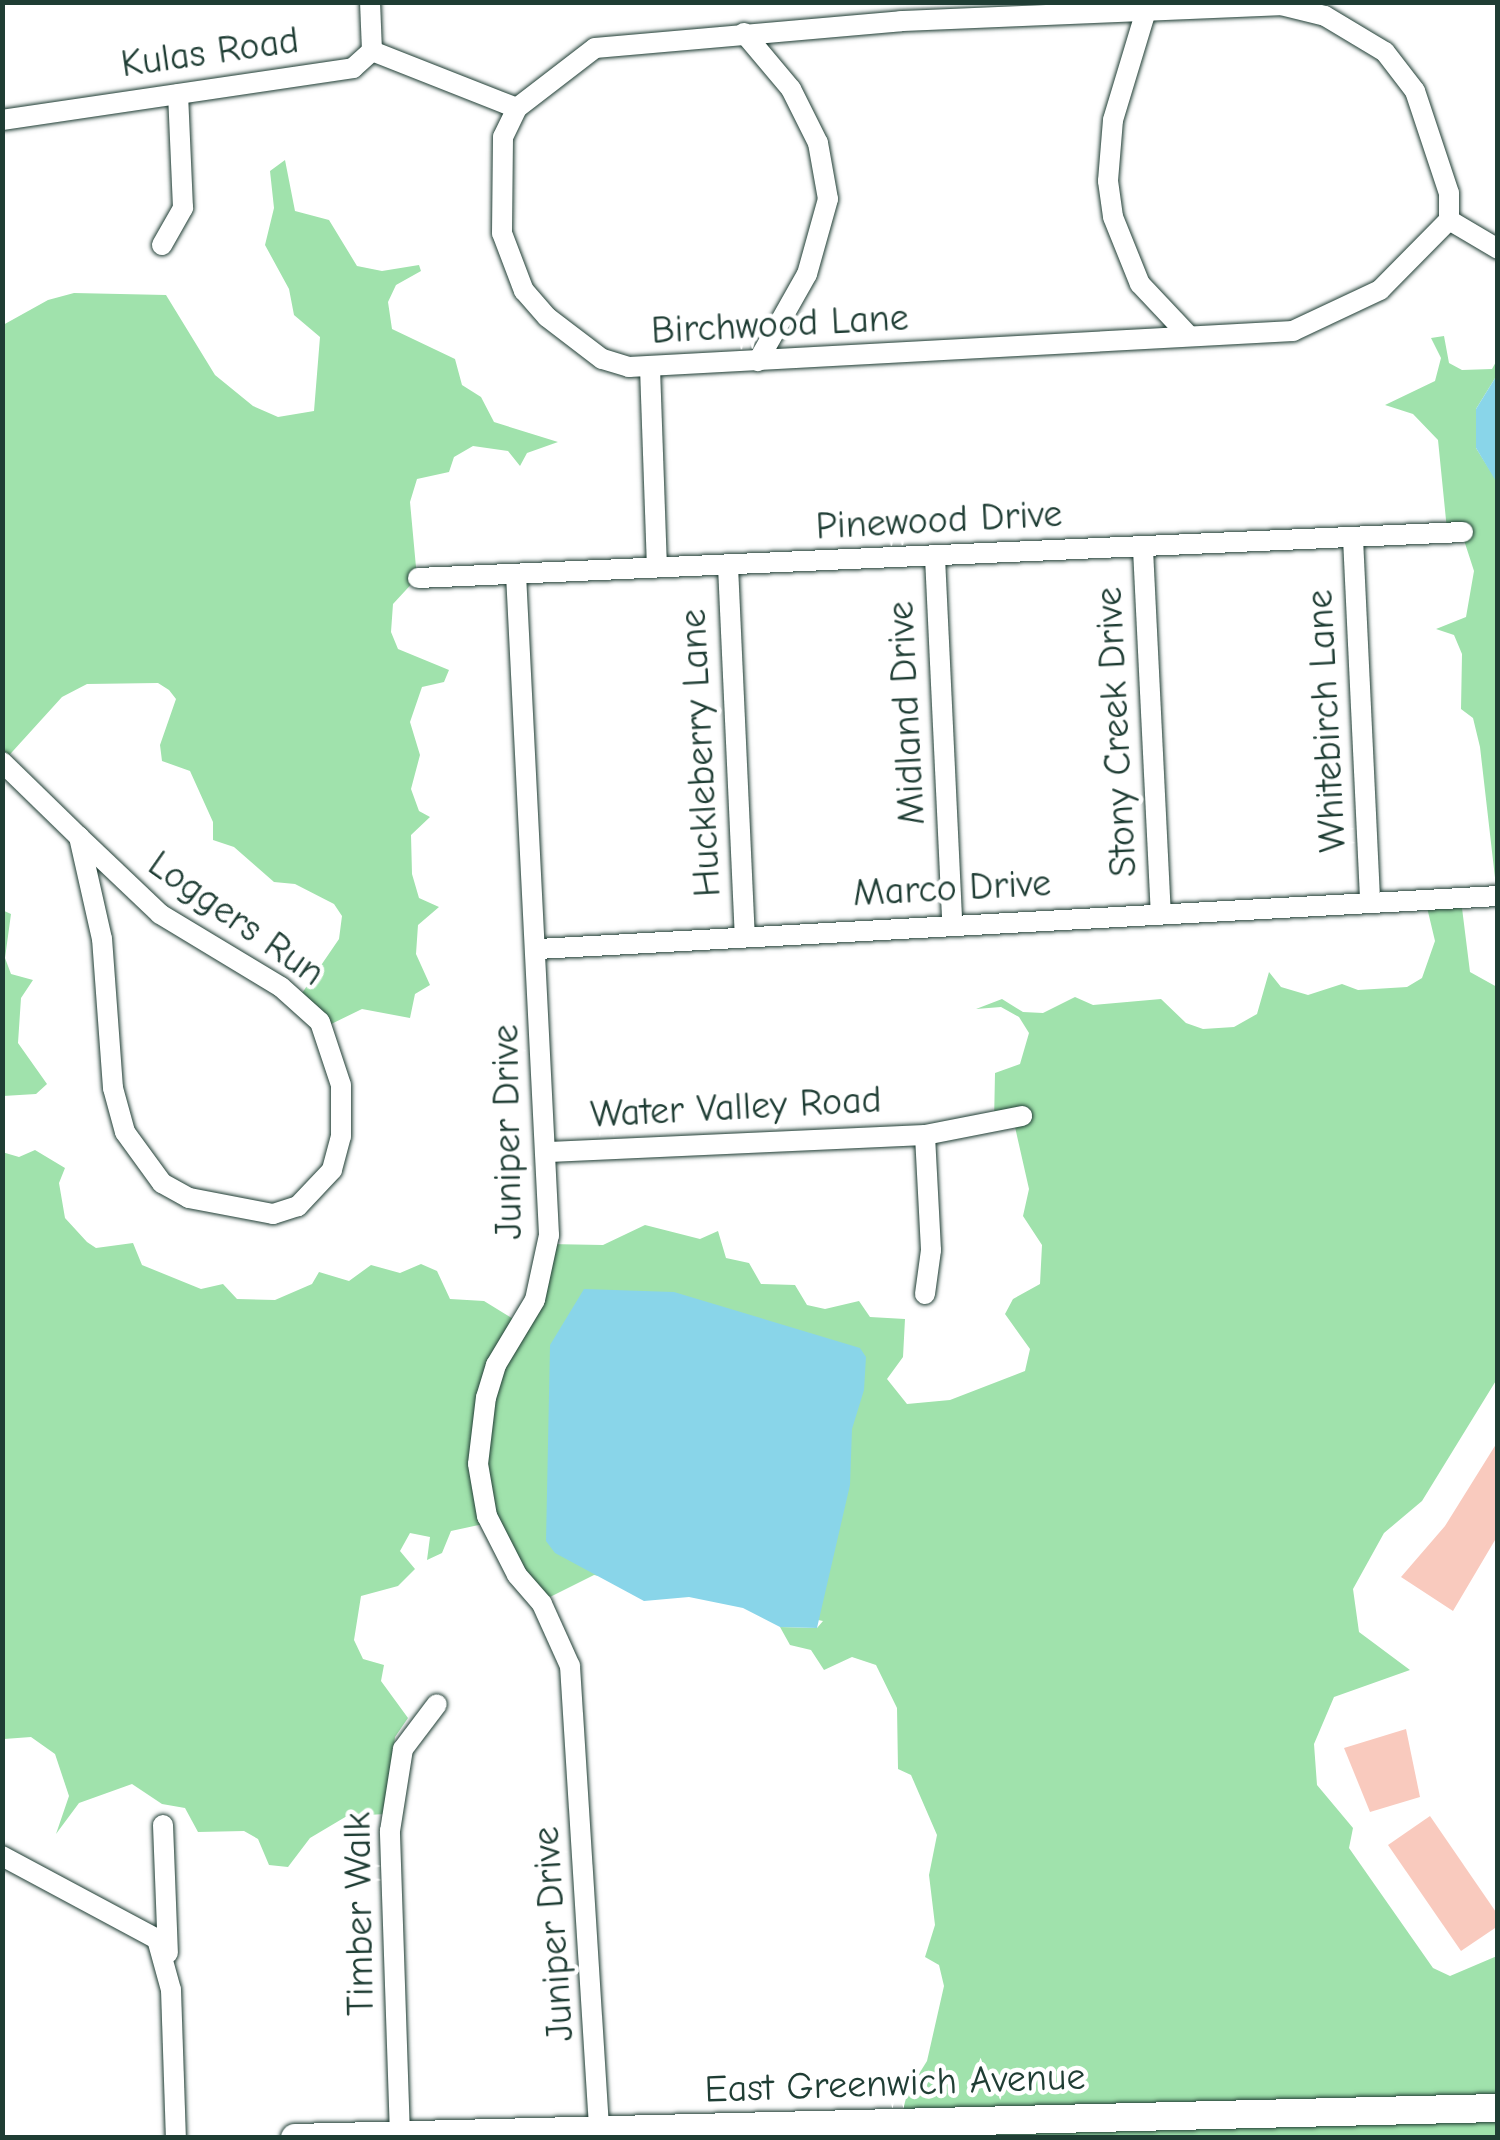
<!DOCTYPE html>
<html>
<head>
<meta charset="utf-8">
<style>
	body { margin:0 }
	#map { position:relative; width:1500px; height:2140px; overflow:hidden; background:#fff; font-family:"Comic Neue",sans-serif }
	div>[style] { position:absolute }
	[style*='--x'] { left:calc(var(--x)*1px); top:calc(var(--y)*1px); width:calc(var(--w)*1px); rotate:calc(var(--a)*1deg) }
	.green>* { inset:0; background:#a0e2ac }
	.water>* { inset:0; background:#89d5e9 }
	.building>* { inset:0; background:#f9cabe }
	.roads { filter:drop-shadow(0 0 2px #1f3d34) drop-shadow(0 0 2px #1f3d34) }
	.minor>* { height:20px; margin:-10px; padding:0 10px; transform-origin:10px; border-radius:10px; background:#fff }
	.tertiary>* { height:28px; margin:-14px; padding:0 14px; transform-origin:14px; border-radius:14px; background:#fff }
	span { translate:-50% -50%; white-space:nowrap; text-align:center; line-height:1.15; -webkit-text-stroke:9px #fff; paint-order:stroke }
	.street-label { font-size:38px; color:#1f3d34 }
	.frame { position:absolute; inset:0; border:5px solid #1f3d34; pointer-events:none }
</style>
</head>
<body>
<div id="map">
	<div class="green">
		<div style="clip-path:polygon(285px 160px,295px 211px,329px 220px,357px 266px,382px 271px,419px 265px,421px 271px,396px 285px,388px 302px,392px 329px,455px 359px,462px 385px,481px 397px,494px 422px,558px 442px,527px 453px,520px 466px,508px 451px,473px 446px,454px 457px,449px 472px,417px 479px,410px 502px,417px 578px,393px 604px,391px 632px,398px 649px,449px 670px,444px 682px,422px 687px,410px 722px,420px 755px,411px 789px,419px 811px,430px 817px,411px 835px,412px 874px,419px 898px,439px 907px,418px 925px,416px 954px,430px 985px,415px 994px,410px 1018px,362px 1009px,323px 1028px,298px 999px,339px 939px,342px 916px,334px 904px,295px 884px,274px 882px,234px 847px,213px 840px,213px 822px,190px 771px,162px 761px,160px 745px,176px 699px,169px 690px,158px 683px,87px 684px,62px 697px,3px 762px,3px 325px,48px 300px,74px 293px,166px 295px,215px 375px,253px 406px,278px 417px,314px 411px,320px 337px,294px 315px,289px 289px,265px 245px,274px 208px,270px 171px)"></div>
		<div style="clip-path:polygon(1444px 336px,1449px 363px,1462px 370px,1492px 369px,1497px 360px,1497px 375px,1476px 409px,1476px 448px,1498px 483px,1497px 895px,1480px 747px,1473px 718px,1461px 709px,1462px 654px,1454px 635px,1436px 629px,1466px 617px,1474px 571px,1462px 534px,1447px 530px,1438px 440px,1413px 414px,1385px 405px,1435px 381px,1441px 358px,1431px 338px)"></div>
		<div style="clip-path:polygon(1425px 899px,1461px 900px,1470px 972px,1497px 987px,1497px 1379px,1422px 1501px,1384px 1533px,1353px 1589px,1359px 1632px,1410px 1670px,1334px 1697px,1314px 1744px,1317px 1785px,1353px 1828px,1349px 1848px,1433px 1968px,1450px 1976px,1497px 1956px,1497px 2137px,848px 2137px,903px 2119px,905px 2081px,917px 2077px,927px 2061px,944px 1986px,939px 1965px,925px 1957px,935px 1925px,929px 1875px,937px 1835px,911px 1775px,898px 1769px,897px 1708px,876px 1665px,852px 1657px,824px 1670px,811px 1650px,790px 1645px,780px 1627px,817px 1628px,823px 1621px,594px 1575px,542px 1601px,488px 1523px,451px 1531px,442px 1553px,427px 1560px,430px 1537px,410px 1533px,400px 1551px,415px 1569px,398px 1586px,361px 1596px,354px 1640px,363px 1659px,384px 1665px,381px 1681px,408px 1718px,395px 1737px,386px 1814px,347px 1816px,310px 1838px,288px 1867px,269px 1865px,258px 1839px,244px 1831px,198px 1832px,185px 1808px,162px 1804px,132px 1784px,79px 1803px,56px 1834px,69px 1796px,55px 1754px,31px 1737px,4px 1739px,2px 1152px,19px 1157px,35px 1150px,65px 1168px,59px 1183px,65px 1218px,87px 1242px,96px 1248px,133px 1243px,142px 1265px,201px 1289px,223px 1284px,237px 1299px,275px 1300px,312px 1284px,319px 1272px,349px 1281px,371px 1265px,400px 1273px,421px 1264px,437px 1271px,450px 1299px,484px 1301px,518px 1322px,548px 1244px,603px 1245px,645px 1225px,700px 1239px,718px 1231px,726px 1258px,749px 1263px,761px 1284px,795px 1285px,807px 1305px,825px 1309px,859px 1301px,870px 1317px,905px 1319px,903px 1357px,887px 1379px,907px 1404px,950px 1400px,1025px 1371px,1030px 1349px,1005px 1314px,1013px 1299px,1040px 1284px,1042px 1245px,1023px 1216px,1029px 1189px,1015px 1127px,994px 1123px,995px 1073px,1020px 1064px,1029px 1033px,1019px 1017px,1001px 1007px,976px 1009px,1002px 999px,1023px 1012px,1043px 1013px,1075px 997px,1093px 1005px,1161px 999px,1186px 1023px,1203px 1029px,1234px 1027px,1257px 1014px,1269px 972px,1281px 987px,1308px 995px,1342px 984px,1358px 990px,1407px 987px,1422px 978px,1435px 941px)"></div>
		<div style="clip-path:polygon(2px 910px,11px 914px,5px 958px,11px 974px,33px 980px,21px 998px,18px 1043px,47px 1084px,36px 1094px,3px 1096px)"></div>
	</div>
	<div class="water">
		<div style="clip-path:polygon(1497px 375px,1498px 375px,1497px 483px,1476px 448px,1476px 409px)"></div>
		<div style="clip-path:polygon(584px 1289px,674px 1292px,860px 1348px,866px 1357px,864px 1390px,852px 1429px,850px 1485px,817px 1628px,780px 1627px,743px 1608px,689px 1597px,644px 1601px,555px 1553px,546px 1541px,550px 1345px)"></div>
	</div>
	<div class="building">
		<div style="clip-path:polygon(1498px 1441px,1498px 1535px,1453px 1611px,1401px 1577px,1445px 1526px)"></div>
		<div style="clip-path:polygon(1406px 1729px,1420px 1797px,1370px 1812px,1344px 1748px)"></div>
		<div style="clip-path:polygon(1430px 1816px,1498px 1915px,1498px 1926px,1461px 1951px,1388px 1845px)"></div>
	</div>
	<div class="roads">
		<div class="minor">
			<div style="--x:1281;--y:5;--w:45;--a:14"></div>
			<div style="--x:1325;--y:16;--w:70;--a:31"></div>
			<div style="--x:1385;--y:52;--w:49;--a:52.4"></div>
			<div style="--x:1415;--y:91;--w:108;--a:71.6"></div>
			<div style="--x:1449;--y:193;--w:27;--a:90"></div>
			<div style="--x:1449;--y:220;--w:98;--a:134.6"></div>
			<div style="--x:1380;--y:290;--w:96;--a:154.8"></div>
			<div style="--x:1293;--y:331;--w:665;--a:176.9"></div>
			<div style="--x:629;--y:367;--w:28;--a:-163"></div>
			<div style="--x:602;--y:359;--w:69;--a:-142.6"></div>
			<div style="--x:547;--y:317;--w:35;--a:-131"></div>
			<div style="--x:524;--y:291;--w:62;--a:-110.8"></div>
			<div style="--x:502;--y:233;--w:96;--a:-89.4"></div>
			<div style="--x:503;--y:137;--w:32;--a:-64"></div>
			<div style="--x:517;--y:108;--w:98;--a:-37.6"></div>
			<div style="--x:595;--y:48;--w:307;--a:-5"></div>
			<div style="--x:901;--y:21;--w:380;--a:-2.4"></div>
			<div style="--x:1145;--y:14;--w:111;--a:106.8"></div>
			<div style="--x:1113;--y:120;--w:61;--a:94.7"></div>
			<div style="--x:1108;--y:181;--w:36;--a:82"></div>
			<div style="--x:1113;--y:217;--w:72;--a:68.1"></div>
			<div style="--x:1140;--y:284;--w:71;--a:46.7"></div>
			<div style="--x:744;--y:33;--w:73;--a:50"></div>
			<div style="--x:791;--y:89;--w:60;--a:63.4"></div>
			<div style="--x:818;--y:143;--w:57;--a:79.9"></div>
			<div style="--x:828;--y:199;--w:78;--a:105.6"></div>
			<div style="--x:807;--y:274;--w:100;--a:119.4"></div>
			<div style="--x:372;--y:51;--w:156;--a:21.5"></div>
			<div style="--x:2;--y:120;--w:355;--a:-8.4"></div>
			<div style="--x:353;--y:68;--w:25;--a:-42"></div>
			<div style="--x:372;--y:51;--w:49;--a:-92.3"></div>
			<div style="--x:1449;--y:220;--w:57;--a:30.6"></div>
			<div style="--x:162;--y:245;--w:43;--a:-60.4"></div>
			<div style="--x:183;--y:208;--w:114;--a:-92.5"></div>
			<div style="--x:650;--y:368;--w:199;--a:88"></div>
			<div style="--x:1353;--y:538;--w:362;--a:87.3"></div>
			<div style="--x:1143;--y:549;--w:362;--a:87.2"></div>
			<div style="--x:935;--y:557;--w:367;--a:87.3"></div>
			<div style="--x:728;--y:566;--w:370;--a:87.4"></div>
			<div style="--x:516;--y:574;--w:662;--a:87.14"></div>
			<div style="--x:549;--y:1235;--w:66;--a:102.2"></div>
			<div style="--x:535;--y:1300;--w:76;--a:121"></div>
			<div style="--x:496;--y:1365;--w:34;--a:107"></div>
			<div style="--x:486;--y:1397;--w:67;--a:96.8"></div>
			<div style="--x:478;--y:1464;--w:53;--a:80.2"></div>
			<div style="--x:487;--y:1516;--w:66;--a:63"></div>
			<div style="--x:517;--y:1575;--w:38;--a:49"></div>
			<div style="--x:542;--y:1604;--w:68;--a:65.7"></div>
			<div style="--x:570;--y:1666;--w:465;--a:86.4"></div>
			<div style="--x:418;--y:578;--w:1046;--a:-2.52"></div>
			<div style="--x:2;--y:762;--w:107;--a:44.2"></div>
			<div style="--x:79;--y:837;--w:112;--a:43.5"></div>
			<div style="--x:160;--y:914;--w:141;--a:31.1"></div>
			<div style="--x:281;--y:987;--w:52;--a:41.9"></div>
			<div style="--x:320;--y:1022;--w:66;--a:71.6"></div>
			<div style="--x:341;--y:1085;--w:51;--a:90"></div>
			<div style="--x:341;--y:1136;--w:35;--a:105"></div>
			<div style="--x:332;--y:1170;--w:50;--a:133.4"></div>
			<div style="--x:298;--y:1206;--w:26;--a:162"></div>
			<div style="--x:273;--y:1214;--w:86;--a:-169.2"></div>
			<div style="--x:189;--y:1198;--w:31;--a:-151"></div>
			<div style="--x:162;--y:1183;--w:63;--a:-126"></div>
			<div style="--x:125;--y:1132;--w:46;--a:-105.3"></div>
			<div style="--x:113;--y:1088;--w:149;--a:-94.2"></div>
			<div style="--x:102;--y:939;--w:105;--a:-102.7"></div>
			<div style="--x:538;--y:949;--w:961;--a:-3.16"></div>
			<div style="--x:549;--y:1152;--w:376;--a:-2.6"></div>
			<div style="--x:925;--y:1135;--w:99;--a:-11.1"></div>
			<div style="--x:925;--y:1294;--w:44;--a:-82.2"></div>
			<div style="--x:931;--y:1250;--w:115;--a:-93"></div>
			<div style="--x:163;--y:1825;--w:128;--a:87.8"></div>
			<div style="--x:2;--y:1856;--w:176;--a:28.2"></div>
			<div style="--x:157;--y:1939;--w:53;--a:74.6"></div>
			<div style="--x:171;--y:1990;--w:148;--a:88.1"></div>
			<div style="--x:400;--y:2136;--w:305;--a:-91.9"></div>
			<div style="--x:390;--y:1831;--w:83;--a:-81"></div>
			<div style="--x:403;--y:1749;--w:56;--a:-52.9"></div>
		</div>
		<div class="tertiary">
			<div style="--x:295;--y:2138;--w:1203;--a:-1.43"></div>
		</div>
	</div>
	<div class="street-label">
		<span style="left:210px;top:53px;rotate:-8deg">Kulas Road</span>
		<span style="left:780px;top:325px;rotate:-3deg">Birchwood Lane</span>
		<span style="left:939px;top:521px;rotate:-3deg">Pinewood Drive</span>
		<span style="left:907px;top:713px;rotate:-93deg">Midland Drive</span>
		<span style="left:1327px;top:721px;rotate:-93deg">Whitebirch Lane</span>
		<span style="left:1117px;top:732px;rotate:-93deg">Stony Creek Drive</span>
		<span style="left:701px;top:753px;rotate:-93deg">Huckleberry Lane</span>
		<span style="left:952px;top:889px;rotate:-3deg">Marco Drive</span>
		<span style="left:236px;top:919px;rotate:35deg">Loggers Run</span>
		<span style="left:736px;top:1108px;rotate:-3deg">Water Valley Road</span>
		<span style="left:508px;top:1132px;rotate:-91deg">Juniper Drive</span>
		<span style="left:360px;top:1914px;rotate:-91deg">Timber Walk</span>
		<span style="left:554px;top:1934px;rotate:-94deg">Juniper Drive</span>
		<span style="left:895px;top:2084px;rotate:-2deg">East Greenwich Avenue</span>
	</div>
	<div class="frame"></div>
</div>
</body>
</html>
